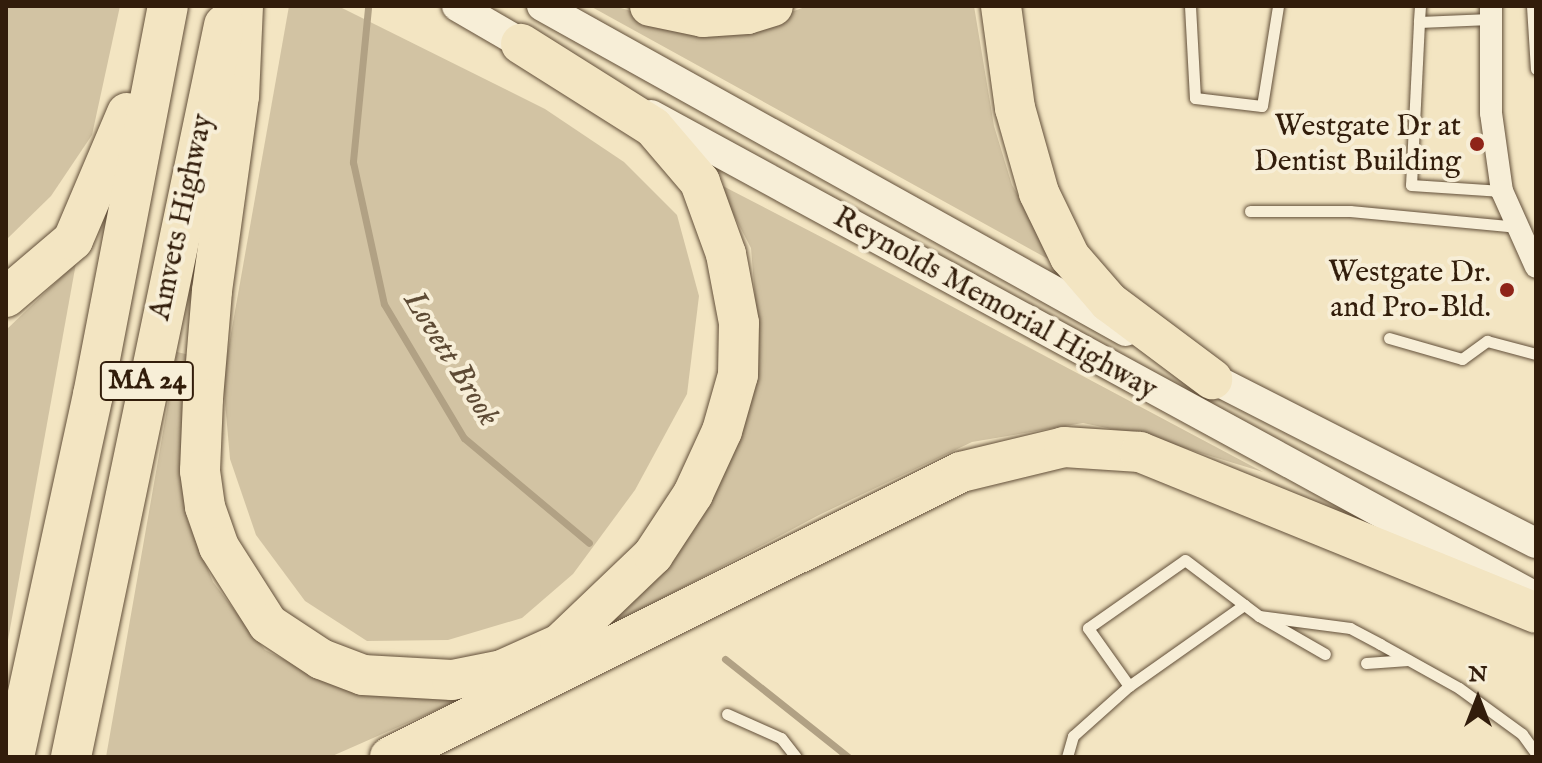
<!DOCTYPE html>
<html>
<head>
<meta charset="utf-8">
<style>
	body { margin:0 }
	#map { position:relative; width:1542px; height:763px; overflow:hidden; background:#f3e5c2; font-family:"IM FELL English",serif }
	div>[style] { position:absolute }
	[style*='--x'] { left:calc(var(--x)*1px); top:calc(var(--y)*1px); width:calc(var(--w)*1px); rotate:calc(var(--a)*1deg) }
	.green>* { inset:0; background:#d2c3a3 }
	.stream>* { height:7px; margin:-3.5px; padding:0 3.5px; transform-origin:3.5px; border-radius:3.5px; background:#b1a184 }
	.roads { filter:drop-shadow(0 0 2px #624f39) drop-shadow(0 0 2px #624f39) }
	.lane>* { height:11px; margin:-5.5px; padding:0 5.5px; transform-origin:5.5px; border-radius:5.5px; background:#f7eed7 }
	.street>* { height:22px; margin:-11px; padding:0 11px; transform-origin:11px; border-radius:11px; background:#f7eed7 }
	.secondary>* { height:30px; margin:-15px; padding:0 15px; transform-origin:15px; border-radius:15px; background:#f7eed7 }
	.highway>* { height:40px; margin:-20px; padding:0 20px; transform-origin:20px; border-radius:20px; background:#f3e5c2 }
	.dots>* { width:22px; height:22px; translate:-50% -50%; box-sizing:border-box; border:4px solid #f7eed7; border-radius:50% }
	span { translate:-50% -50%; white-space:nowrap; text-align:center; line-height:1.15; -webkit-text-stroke:8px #f7eed7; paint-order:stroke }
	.shield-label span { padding:2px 6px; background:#f7eed7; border:2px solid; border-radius:6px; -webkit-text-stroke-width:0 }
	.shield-label { font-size:28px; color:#321d0b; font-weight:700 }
	.poi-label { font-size:30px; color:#321d0b }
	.right { translate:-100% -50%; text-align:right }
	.street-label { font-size:30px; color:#321d0b }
	.water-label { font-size:32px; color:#5e4b35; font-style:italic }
	.frame { position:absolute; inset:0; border:8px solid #321d0b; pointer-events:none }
	.north { position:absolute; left:1438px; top:659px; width:80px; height:80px; -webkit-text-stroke:6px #f7eed7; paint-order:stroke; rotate:0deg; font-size:22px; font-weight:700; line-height:32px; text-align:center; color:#321d0b }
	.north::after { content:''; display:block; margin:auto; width:28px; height:36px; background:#321d0b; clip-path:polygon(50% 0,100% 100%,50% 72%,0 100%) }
</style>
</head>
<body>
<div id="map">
	<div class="green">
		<div style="clip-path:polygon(6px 6px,120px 6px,92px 135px,51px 196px,6px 240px)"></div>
		<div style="clip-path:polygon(289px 6px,338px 6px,545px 109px,624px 162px,677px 215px,699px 296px,687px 394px,635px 490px,573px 574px,522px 618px,448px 640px,367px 641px,305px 601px,256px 535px,230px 459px,223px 379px)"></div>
		<div style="clip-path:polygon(590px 6px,614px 6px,686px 27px,757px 24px,808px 6px,974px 6px,994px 126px,1012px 185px,1059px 265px)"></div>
		<div style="clip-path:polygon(717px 183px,827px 240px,1263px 472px,1145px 436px,1083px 423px,972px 442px,819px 515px,577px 644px,677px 546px,758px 334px,751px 248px)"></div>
		<div style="clip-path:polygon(76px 263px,6px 651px,6px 330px)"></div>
		<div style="clip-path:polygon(177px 352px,190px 355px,182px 451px,187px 519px,213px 582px,265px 650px,341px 688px,489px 687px,330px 757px,106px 757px)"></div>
	</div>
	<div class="stream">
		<div style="--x:368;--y:8;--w:155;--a:95.6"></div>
		<div style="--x:353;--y:162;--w:145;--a:77.7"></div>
		<div style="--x:384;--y:304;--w:156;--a:59.2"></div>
		<div style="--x:464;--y:438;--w:163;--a:40"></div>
		<div style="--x:725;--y:659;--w:157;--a:38.5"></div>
	</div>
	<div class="roads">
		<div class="lane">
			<div style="--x:1190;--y:6;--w:92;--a:86.9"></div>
			<div style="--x:1195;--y:98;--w:67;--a:6.8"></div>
			<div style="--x:1262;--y:106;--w:101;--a:-80.9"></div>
			<div style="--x:1420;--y:6;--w:16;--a:94"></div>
			<div style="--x:1419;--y:22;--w:71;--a:-2.4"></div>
			<div style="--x:1532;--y:6;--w:63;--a:86.4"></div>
			<div style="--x:1419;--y:22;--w:163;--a:92.8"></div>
			<div style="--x:1411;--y:185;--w:91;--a:3.8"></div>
			<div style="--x:1250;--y:211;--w:100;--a:0"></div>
			<div style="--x:1350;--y:211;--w:169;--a:5.4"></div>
			<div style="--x:1389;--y:338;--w:76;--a:16"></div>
			<div style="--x:1462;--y:359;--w:31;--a:-36"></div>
			<div style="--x:1487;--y:341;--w:51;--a:14.9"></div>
			<div style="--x:1259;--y:616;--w:76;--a:29.9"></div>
			<div style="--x:1366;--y:663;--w:42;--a:-4.1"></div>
			<div style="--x:1129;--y:686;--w:141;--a:-35.2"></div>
			<div style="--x:727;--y:714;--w:59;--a:24"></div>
			<div style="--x:781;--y:738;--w:24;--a:52"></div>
			<div style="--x:1067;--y:757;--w:22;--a:-74"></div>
			<div style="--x:1073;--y:736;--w:75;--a:-41.8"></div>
			<div style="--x:1129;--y:686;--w:71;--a:-125.3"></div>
			<div style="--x:1088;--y:628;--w:118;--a:-35"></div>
			<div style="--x:1185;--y:560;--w:93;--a:37.1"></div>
			<div style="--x:1259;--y:616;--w:92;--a:7.5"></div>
			<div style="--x:1350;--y:628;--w:34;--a:28"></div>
			<div style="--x:1380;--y:644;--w:90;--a:29.1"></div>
			<div style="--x:1459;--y:688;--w:78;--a:36.1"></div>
			<div style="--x:1522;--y:734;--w:24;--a:54"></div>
		</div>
		<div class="street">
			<div style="--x:1491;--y:6;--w:107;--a:90"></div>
			<div style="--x:1491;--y:113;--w:79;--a:82"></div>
			<div style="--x:1502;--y:191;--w:83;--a:65.9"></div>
		</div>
		<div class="secondary">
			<div style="--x:457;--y:6;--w:94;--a:30.1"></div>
			<div style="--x:542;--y:6;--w:668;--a:29.1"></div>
			<div style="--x:651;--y:115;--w:1003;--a:28.58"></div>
			<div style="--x:1196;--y:370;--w:381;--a:27"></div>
		</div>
		<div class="highway">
			<div style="--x:243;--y:6;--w:90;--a:92.5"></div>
			<div style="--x:239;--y:96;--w:197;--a:97.9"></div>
			<div style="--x:212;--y:291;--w:108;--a:94.8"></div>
			<div style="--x:203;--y:399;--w:72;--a:92.4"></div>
			<div style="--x:200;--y:471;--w:36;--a:82"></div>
			<div style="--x:205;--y:507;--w:42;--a:70.7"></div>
			<div style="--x:219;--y:547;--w:91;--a:57.5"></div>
			<div style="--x:268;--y:624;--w:64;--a:33.4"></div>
			<div style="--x:321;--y:659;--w:45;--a:20.9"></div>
			<div style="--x:363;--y:675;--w:89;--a:3.2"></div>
			<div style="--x:452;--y:680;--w:51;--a:-11.3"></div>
			<div style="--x:502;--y:670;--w:64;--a:-24.1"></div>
			<div style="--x:560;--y:644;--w:129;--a:-43.7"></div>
			<div style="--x:653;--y:555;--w:73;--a:-56.7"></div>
			<div style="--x:693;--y:494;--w:69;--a:-65.3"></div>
			<div style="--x:722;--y:431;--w:58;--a:-74.1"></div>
			<div style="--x:738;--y:375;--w:52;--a:-88.9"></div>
			<div style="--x:739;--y:323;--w:70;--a:-100.7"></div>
			<div style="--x:726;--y:254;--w:77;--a:-109.9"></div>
			<div style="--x:700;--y:182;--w:72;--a:-130.5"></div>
			<div style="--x:653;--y:127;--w:156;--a:-147.8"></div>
			<div style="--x:650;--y:6;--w:54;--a:11.7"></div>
			<div style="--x:703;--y:17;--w:44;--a:-3.9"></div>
			<div style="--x:747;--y:14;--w:27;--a:-17"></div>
			<div style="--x:1001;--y:6;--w:103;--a:82.2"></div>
			<div style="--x:1015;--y:108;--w:88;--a:74.2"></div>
			<div style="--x:1039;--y:193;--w:71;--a:64.2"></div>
			<div style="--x:1070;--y:257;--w:60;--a:49.1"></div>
			<div style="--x:1109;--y:302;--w:129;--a:36.8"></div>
			<div style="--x:6;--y:297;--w:88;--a:-40.4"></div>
			<div style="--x:73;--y:240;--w:138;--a:-67"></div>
			<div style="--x:14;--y:757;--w:371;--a:-77.7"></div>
			<div style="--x:93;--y:395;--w:396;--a:-79.1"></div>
			<div style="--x:71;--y:757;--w:748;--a:-78.19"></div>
			<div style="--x:390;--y:757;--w:638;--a:-26.52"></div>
			<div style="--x:961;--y:472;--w:106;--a:-13.6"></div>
			<div style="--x:1064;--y:447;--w:76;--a:3.8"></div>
			<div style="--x:1140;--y:452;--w:427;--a:22.1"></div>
		</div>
	</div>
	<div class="dots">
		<div style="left:1477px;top:144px;background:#8f2418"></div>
		<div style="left:1507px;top:290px;background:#8f2418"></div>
	</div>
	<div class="shield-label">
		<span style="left:147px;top:381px">MA 24</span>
	</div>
	<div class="poi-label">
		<span class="right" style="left:1461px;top:144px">Westgate Dr at<br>Dentist Building</span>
		<span class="right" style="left:1491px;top:290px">Westgate Dr.<br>and Pro-Bld.</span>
	</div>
	<div class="street-label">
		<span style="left:182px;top:217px;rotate:-78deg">Amvets Highway</span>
		<span style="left:995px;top:304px;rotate:29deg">Reynolds Memorial Highway</span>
	</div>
	<div class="water-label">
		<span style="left:450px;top:359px;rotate:58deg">Lovett Brook</span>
	</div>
	<div class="frame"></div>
	<div class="north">N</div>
</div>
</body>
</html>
